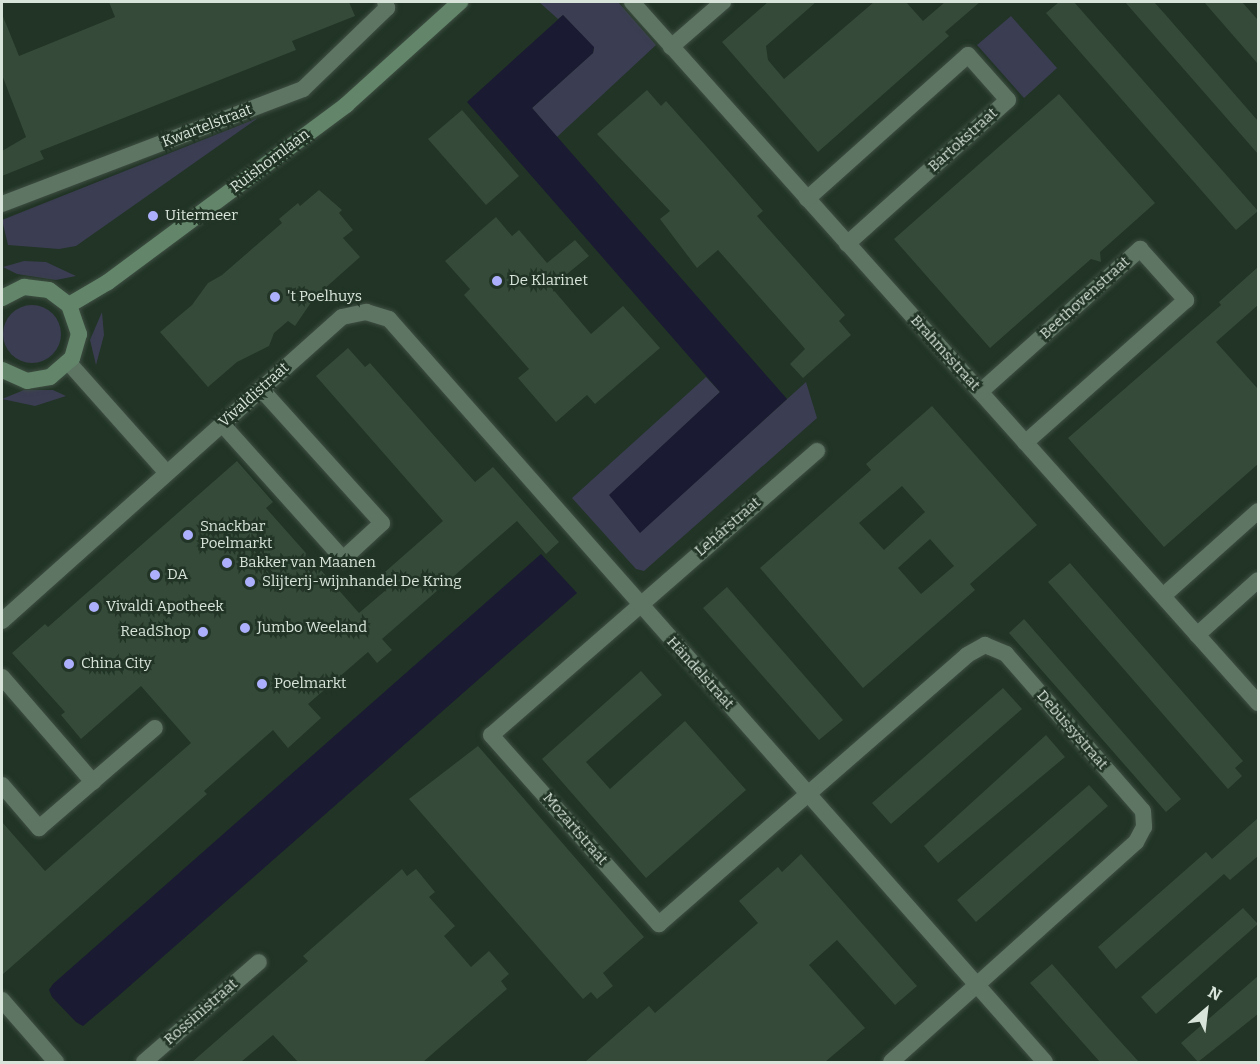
<!DOCTYPE html>
<html>
<head>
<meta charset="utf-8">
<style>
	body { margin:0 }
	#map { position:relative; width:1260px; height:1064px; overflow:hidden; background:#213425; font-family:Bitter,serif }
	div>[style] { position:absolute }
	[style*='--x'] { left:calc(var(--x)*1px); top:calc(var(--y)*1px); width:calc(var(--w)*1px); rotate:calc(var(--a)*1deg) }
	.green>* { inset:0; background:#3b3d52 }
	.round { border-radius:50% }
	.water>* { inset:0; background:#1a1a32 }
	.building>* { inset:0; background:#364a3a }
	.roads { filter:drop-shadow(0 0 2px #3f4f43) drop-shadow(0 0 2px #3f4f43) }
	.minor>* { height:16px; margin:-8px; padding:0 8px; transform-origin:8px; border-radius:8px; background:#5f7564 }
	.secondary>* { height:16px; margin:-8px; padding:0 8px; transform-origin:8px; border-radius:8px; background:#63866b }
	.dots>* { width:16px; height:16px; translate:-50% -50%; box-sizing:border-box; border:3px solid #213425; border-radius:50% }
	span { translate:-50% -50%; white-space:nowrap; text-align:center; line-height:1.15; -webkit-text-stroke:5px #213425; paint-order:stroke }
	.street-label { font-size:15px; color:#d8e4da }
	.poi-label { font-size:15px; color:#d8e4da }
	.left { translate:0 -50%; text-align:left }
	.right { translate:-100% -50%; text-align:right }
	.frame { position:absolute; inset:0; border:3px solid #d8e4da; pointer-events:none }
	.north { position:absolute; left:1176px; top:980px; width:60px; height:60px; -webkit-text-stroke:4px #213425; paint-order:stroke; rotate:28deg; font-size:16px; font-weight:700; line-height:24px; text-align:center; color:#d8e4da }
	.north::after { content:''; display:block; margin:auto; width:21px; height:27px; background:#d8e4da; clip-path:polygon(50% 0,100% 100%,50% 72%,0 100%) }
</style>
</head>
<body>
<div id="map">
	<div class="green">
		<div style="clip-path:polygon(539px 2px,618px 2px,656px 45px,557px 137px,532px 108px,593px 53px,594px 48px,563px 15px,558px 19px)"></div>
		<div style="clip-path:polygon(1011px 16px,1057px 68px,1024px 98px,977px 45px)"></div>
		<div style="clip-path:polygon(258px 118px,76px 246px,59px 249px,8px 245px,2px 220px)"></div>
		<div style="clip-path:polygon(24px 261px,46px 262px,76px 276px,56px 280px,17px 274px,3px 267px)"></div>
		<div class="round" style="left:3px;top:305px;width:58px;height:58px"></div>
		<div style="clip-path:polygon(102px 312px,104px 335px,96px 365px,90px 340px)"></div>
		<div style="clip-path:polygon(706px 377px,720px 392px,610px 495px,640px 532px,806px 382px,817px 418px,644px 571px,636px 569px,572px 498px)"></div>
		<div style="clip-path:polygon(24px 390px,53px 390px,66px 396px,35px 406px,2px 399px)"></div>
	</div>
	<div class="water">
		<div style="clip-path:polygon(563px 15px,594px 47px,593px 53px,532px 108px,787px 399px,640px 533px,609px 495px,720px 392px,467px 102px)"></div>
		<div style="clip-path:polygon(541px 554px,577px 593px,116px 998px,83px 1026px,76px 1022px,52px 997px,49px 990px,53px 984px)"></div>
	</div>
	<div class="building">
		<div style="clip-path:polygon(109px 2px,349px 2px,355px 16px,292px 41px,296px 50px,40px 151px,44px 159px,2px 176px,2px 151px,26px 137px,2px 75px,2px 14px,19px 56px,115px 17px)"></div>
		<div style="clip-path:polygon(768px 2px,816px 2px,766px 46px,768px 60px,784px 79px,874px 2px,906px 2px,923px 21px,945px 2px,980px 2px,945px 32px,949px 36px,818px 152px,722px 42px)"></div>
		<div style="clip-path:polygon(1059px 2px,1074px 2px,1258px 211px,1236px 230px,1046px 13px)"></div>
		<div style="clip-path:polygon(1125px 2px,1154px 2px,1164px 13px,1258px 121px,1258px 154px)"></div>
		<div style="clip-path:polygon(1204px 2px,1242px 2px,1258px 20px,1258px 64px)"></div>
		<div style="clip-path:polygon(647px 90px,661px 106px,666px 101px,715px 156px,763px 211px,757px 216px,845px 315px,839px 321px,851px 335px,803px 378px,790px 364px,805px 349px,800px 343px,718px 250px,697px 268px,660px 219px,670px 211px,597px 134px)"></div>
		<div style="clip-path:polygon(1059px 94px,1155px 203px,1100px 252px,1101px 262px,1091px 259px,990px 348px,894px 239px)"></div>
		<div style="clip-path:polygon(462px 110px,519px 176px,486px 205px,428px 139px)"></div>
		<div style="clip-path:polygon(319px 190px,342px 210px,339px 213px,353px 230px,343px 238px,360px 257px,314px 298px,295px 326px,288px 321px,274px 333px,269px 346px,237px 362px,208px 387px,160px 332px,192px 305px,208px 283px,222px 275px,282px 223px,279px 219px,298px 203px,300px 206px)"></div>
		<div style="clip-path:polygon(496px 217px,512px 236px,519px 230px,547px 263px,575px 240px,589px 256px,551px 287px,591px 334px,623px 306px,660px 348px,595px 404px,587px 395px,556px 422px,518px 378px,529px 369px,464px 295px,470px 289px,445px 261px)"></div>
		<div style="clip-path:polygon(1258px 267px,1258px 305px,1216px 342px,1258px 389px,1258px 464px,1164px 547px,1068px 438px,1221px 305px,1219px 302px)"></div>
		<div style="clip-path:polygon(348px 348px,365px 367px,370px 363px,475px 482px,493px 467px,559px 542px,546px 554px,517px 521px,382px 639px,392px 650px,377px 663px,368px 652px,308px 704px,321px 718px,288px 748px,273px 730px,204px 791px,207px 794px,2px 975px,2px 822px,45px 871px,191px 743px,141px 686px,81px 739px,61px 715px,65px 712px,12px 653px,45px 624px,48px 627px,237px 461px,273px 502px,266px 508px,359px 613px,386px 590px,377px 579px,443px 521px,316px 376px)"></div>
		<div style="clip-path:polygon(evenodd,932px 406px,1037px 525px,970px 584px,975px 590px,863px 688px,760px 568px,871px 470px,866px 464px,932px 406px,902px 486px,925px 512px,884px 550px,859px 523px,902px 486px,932px 406px,930px 539px,954px 566px,921px 594px,898px 568px,930px 539px)"></div>
		<div style="clip-path:polygon(1070px 563px,1243px 761px,1235px 768px,1242px 776px,1228px 789px,1048px 582px)"></div>
		<div style="clip-path:polygon(727px 587px,843px 720px,819px 740px,703px 608px)"></div>
		<div style="clip-path:polygon(1024px 619px,1181px 799px,1166px 812px,1009px 633px)"></div>
		<div style="clip-path:polygon(641px 671px,662px 695px,586px 762px,610px 789px,685px 721px,746px 790px,646px 878px,542px 759px)"></div>
		<div style="clip-path:polygon(1003px 688px,1022px 709px,891px 824px,872px 803px)"></div>
		<div style="clip-path:polygon(1046px 735px,1065px 757px,938px 863px,924px 846px)"></div>
		<div style="clip-path:polygon(478px 746px,644px 937px,603px 973px,613px 986px,597px 999px,591px 992px,583px 999px,409px 799px)"></div>
		<div style="clip-path:polygon(1089px 785px,1108px 806px,976px 922px,957px 900px)"></div>
		<div style="clip-path:polygon(1258px 818px,1258px 856px,1230px 880px,1224px 874px,1116px 969px,1098px 947px,1206px 852px,1212px 859px)"></div>
		<div style="clip-path:polygon(801px 854px,917px 986px,895px 1005px,837px 940px,809px 965px,865px 1028px,825px 1062px,585px 1062px,649px 1006px,655px 1013px,758px 923px,739px 901px,778px 867px,782px 872px)"></div>
		<div style="clip-path:polygon(402px 869px,407px 876px,416px 869px,435px 892px,429px 897px,455px 926px,444px 936px,471px 967px,489px 951px,509px 974px,501px 981px,507px 989px,423px 1062px,298px 1062px,273px 1035px,241px 1062px,192px 1062px,308px 961px,303px 956px)"></div>
		<div style="clip-path:polygon(1243px 908px,1258px 924px,1156px 1014px,1141px 997px)"></div>
		<div style="clip-path:polygon(1052px 964px,1109px 1029px,1139px 1062px,1100px 1062px,1067px 1025px,1030px 983px)"></div>
		<div style="clip-path:polygon(1258px 976px,1258px 1014px,1198px 1062px,1181px 1043px)"></div>
	</div>
	<div class="roads">
		<div class="minor">
			<div style="--x:632;--y:2;--w:940;--a:48.23"></div>
			<div style="--x:671;--y:47;--w:69;--a:-40.9"></div>
			<div style="--x:807;--y:199;--w:216;--a:-41.8"></div>
			<div style="--x:968;--y:55;--w:60;--a:48.4"></div>
			<div style="--x:1008;--y:100;--w:216;--a:138.2"></div>
			<div style="--x:2;--y:204;--w:322;--a:-20.9"></div>
			<div style="--x:303;--y:89;--w:117;--a:-44"></div>
			<div style="--x:387;--y:8;--w:6;--a:-108"></div>
			<div style="--x:69;--y:363;--w:147;--a:48.3"></div>
			<div style="--x:980;--y:392;--w:215;--a:-41.8"></div>
			<div style="--x:1140;--y:249;--w:69;--a:48"></div>
			<div style="--x:1186;--y:300;--w:215;--a:138.4"></div>
			<div style="--x:222;--y:424;--w:181;--a:48.1"></div>
			<div style="--x:343;--y:559;--w:53;--a:-42.7"></div>
			<div style="--x:382;--y:523;--w:181;--a:-132.1"></div>
			<div style="--x:817;--y:451;--w:432;--a:138.9"></div>
			<div style="--x:491;--y:735;--w:253;--a:48.4"></div>
			<div style="--x:659;--y:924;--w:409;--a:-41.1"></div>
			<div style="--x:967;--y:655;--w:21;--a:-29"></div>
			<div style="--x:985;--y:645;--w:23;--a:23"></div>
			<div style="--x:1006;--y:654;--w:208;--a:48.9"></div>
			<div style="--x:1143;--y:811;--w:16;--a:86"></div>
			<div style="--x:1144;--y:827;--w:17;--a:118"></div>
			<div style="--x:1136;--y:842;--w:329;--a:138.1"></div>
			<div style="--x:1163;--y:596;--w:127;--a:-41.8"></div>
			<div style="--x:2;--y:621;--w:456;--a:-41.8"></div>
			<div style="--x:342;--y:317;--w:25;--a:-12"></div>
			<div style="--x:366;--y:312;--w:24;--a:17"></div>
			<div style="--x:389;--y:319;--w:991;--a:48.56"></div>
			<div style="--x:1197;--y:635;--w:82;--a:-42"></div>
			<div style="--x:2;--y:677;--w:139;--a:49.1"></div>
			<div style="--x:2;--y:785;--w:57;--a:49.3"></div>
			<div style="--x:39;--y:828;--w:153;--a:-40.8"></div>
			<div style="--x:2;--y:1000;--w:82;--a:48.9"></div>
			<div style="--x:144;--y:1062;--w:152;--a:-41"></div>
		</div>
		<div class="secondary">
			<div style="--x:2;--y:298;--w:25;--a:-27"></div>
			<div style="--x:24;--y:287;--w:25;--a:7"></div>
			<div style="--x:49;--y:290;--w:25;--a:37"></div>
			<div style="--x:69;--y:305;--w:31;--a:71"></div>
			<div style="--x:79;--y:334;--w:25;--a:106"></div>
			<div style="--x:72;--y:358;--w:29;--a:139"></div>
			<div style="--x:50;--y:377;--w:23;--a:170"></div>
			<div style="--x:27;--y:381;--w:27;--a:-156"></div>
			<div style="--x:69;--y:305;--w:45;--a:-30.5"></div>
			<div style="--x:108;--y:282;--w:297;--a:-36.6"></div>
			<div style="--x:346;--y:105;--w:154;--a:-42.1"></div>
		</div>
	</div>
	<div class="dots">
		<div style="left:153px;top:216px;background:#acaffb"></div>
		<div style="left:497px;top:281px;background:#acaffb"></div>
		<div style="left:275px;top:297px;background:#acaffb"></div>
		<div style="left:188px;top:535px;background:#acaffb"></div>
		<div style="left:227px;top:563px;background:#acaffb"></div>
		<div style="left:155px;top:575px;background:#acaffb"></div>
		<div style="left:250px;top:582px;background:#acaffb"></div>
		<div style="left:94px;top:607px;background:#acaffb"></div>
		<div style="left:245px;top:628px;background:#acaffb"></div>
		<div style="left:203px;top:632px;background:#acaffb"></div>
		<div style="left:69px;top:664px;background:#acaffb"></div>
		<div style="left:262px;top:684px;background:#acaffb"></div>
	</div>
	<div class="street-label">
		<span style="left:207px;top:126px;rotate:-21deg">Kwartelstraat</span>
		<span style="left:963px;top:140px;rotate:-42deg">Bartokstraat</span>
		<span style="left:270px;top:161px;rotate:-37deg">Ruishornlaan</span>
		<span style="left:1085px;top:298px;rotate:-42deg">Beethovenstraat</span>
		<span style="left:945px;top:353px;rotate:48deg">Brahmsstraat</span>
		<span style="left:254px;top:395px;rotate:-42deg">Vivaldistraat</span>
		<span style="left:728px;top:527px;rotate:-41deg">Lehárstraat</span>
		<span style="left:700px;top:673px;rotate:48deg">Händelstraat</span>
		<span style="left:1072px;top:730px;rotate:49deg">Debussystraat</span>
		<span style="left:575px;top:829px;rotate:49deg">Mozartstraat</span>
		<span style="left:201px;top:1012px;rotate:-41deg">Rossinistraat</span>
	</div>
	<div class="poi-label">
		<span class="left" style="left:165px;top:216px">Uitermeer</span>
		<span class="left" style="left:509px;top:281px">De Klarinet</span>
		<span class="left" style="left:287px;top:297px">'t Poelhuys</span>
		<span class="left" style="left:200px;top:535px">Snackbar<br>Poelmarkt</span>
		<span class="left" style="left:239px;top:563px">Bakker van Maanen</span>
		<span class="left" style="left:167px;top:575px">DA</span>
		<span class="left" style="left:262px;top:582px">Slijterij-wijnhandel De Kring</span>
		<span class="left" style="left:106px;top:607px">Vivaldi Apotheek</span>
		<span class="left" style="left:257px;top:628px">Jumbo Weeland</span>
		<span class="right" style="left:191px;top:632px">ReadShop</span>
		<span class="left" style="left:81px;top:664px">China City</span>
		<span class="left" style="left:274px;top:684px">Poelmarkt</span>
	</div>
	<div class="frame"></div>
	<div class="north">N</div>
</div>
</body>
</html>
